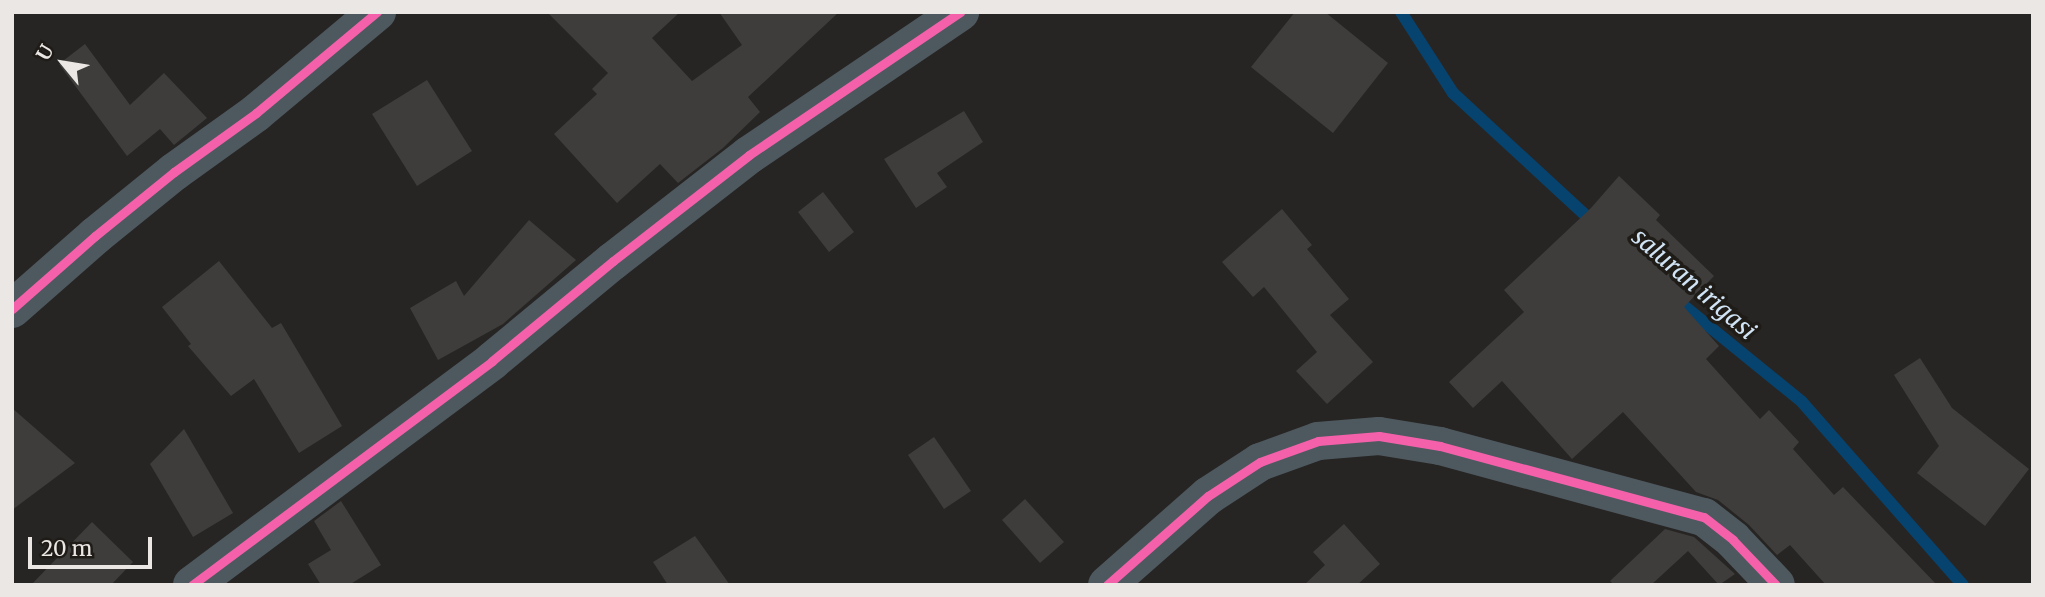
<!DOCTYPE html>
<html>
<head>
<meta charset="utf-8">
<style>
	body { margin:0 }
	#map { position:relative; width:2045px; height:597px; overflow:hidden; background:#272523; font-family:Merriweather,serif }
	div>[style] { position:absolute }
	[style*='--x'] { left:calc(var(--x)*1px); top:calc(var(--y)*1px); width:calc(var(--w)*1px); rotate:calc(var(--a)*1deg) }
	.stream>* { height:12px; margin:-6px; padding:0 6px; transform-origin:6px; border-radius:6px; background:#07436f }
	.building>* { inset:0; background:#3e3d3b }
	.minor>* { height:38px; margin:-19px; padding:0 19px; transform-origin:19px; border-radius:19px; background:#4e595f }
	.cycleway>* { height:9px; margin:-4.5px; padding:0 4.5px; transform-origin:4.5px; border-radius:4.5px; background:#f560ab }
	span { translate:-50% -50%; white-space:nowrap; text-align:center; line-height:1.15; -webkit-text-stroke:7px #1f1c18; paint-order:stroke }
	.water-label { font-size:24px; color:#d1e4f5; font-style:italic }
	.frame { position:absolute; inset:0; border:14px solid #eae7e4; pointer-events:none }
	.north { position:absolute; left:28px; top:28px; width:70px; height:70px; -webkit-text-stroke:5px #1f1c18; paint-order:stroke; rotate:300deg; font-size:19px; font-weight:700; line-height:28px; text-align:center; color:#eae7e4 }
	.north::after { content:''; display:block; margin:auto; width:24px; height:32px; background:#eae7e4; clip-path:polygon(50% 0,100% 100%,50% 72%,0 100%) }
	.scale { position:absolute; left:28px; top:537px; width:124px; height:32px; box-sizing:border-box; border:4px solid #eae7e4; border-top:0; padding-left:9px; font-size:21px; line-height:24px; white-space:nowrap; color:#eae7e4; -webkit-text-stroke:5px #1f1c18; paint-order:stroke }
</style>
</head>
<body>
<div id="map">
	<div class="stream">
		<div style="--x:1401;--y:12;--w:96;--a:57.3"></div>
		<div style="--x:1453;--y:93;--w:195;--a:42.7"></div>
		<div style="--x:1673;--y:297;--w:166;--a:39.1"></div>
		<div style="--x:1802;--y:402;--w:244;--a:48.7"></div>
	</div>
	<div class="building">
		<div style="clip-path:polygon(547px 12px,680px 12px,652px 38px,692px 81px,742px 45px,719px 12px,839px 12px,748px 97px,760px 112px,723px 148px,678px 183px,660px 164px,617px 203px,554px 134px,597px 94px,592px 89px,608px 73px)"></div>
		<div style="clip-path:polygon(1295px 12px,1325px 12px,1388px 63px,1333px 133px,1251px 67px)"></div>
		<div style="clip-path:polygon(85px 44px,130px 105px,164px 73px,207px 118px,174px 145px,160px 129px,127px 156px,59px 64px)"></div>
		<div style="clip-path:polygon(427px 80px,472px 151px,417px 186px,372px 114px)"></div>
		<div style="clip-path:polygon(964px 111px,983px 142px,937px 173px,947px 187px,916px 208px,884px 159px)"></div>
		<div style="clip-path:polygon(1619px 176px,1660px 215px,1656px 220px,1714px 276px,1684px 307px,1719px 346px,1706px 359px,1760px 419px,1769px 410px,1799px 442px,1793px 449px,1834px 495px,1843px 487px,1937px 585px,1826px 585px,1790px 545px,1777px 555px,1749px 525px,1718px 500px,1696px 492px,1623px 412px,1572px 459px,1502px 381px,1473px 408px,1449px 382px,1524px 312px,1504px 290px,1591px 208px)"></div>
		<div style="clip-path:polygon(823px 192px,854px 232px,829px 252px,798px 212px)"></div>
		<div style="clip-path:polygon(1282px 209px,1312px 245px,1307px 249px,1349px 299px,1330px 315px,1373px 362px,1327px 404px,1296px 371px,1317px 352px,1264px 287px,1253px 297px,1222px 262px)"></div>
		<div style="clip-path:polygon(529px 220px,576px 260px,503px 324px,438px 360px,410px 308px,456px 281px,464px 296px)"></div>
		<div style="clip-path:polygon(219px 261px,272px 328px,281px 323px,342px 426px,299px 453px,254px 379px,231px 396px,188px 346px,191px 344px,162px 307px)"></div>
		<div style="clip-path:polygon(1920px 358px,1952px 408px,2029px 469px,1985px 526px,1917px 473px,1939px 446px,1894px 375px)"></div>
		<div style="clip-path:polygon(12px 408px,75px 463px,12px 510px)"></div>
		<div style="clip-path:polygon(184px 429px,233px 513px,193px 537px,150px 464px)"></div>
		<div style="clip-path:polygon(934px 437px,971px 491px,944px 509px,908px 455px)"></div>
		<div style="clip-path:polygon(1025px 499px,1064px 542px,1040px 563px,1002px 520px)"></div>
		<div style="clip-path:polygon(341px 501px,381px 565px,349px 585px,321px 585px,308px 564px,331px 550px,314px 521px)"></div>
		<div style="clip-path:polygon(92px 522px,133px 562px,111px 585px,31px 585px)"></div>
		<div style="clip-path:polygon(1344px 524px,1380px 564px,1357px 585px,1304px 585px,1325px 565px,1313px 552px)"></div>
		<div style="clip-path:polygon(1665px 529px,1694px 537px,1735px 574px,1719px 585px,1688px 551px,1651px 585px,1614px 585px,1610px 581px)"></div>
		<div style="clip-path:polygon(695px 536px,730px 585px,668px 585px,653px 562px)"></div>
	</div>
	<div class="minor">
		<div style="--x:12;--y:309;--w:111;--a:-41.3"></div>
		<div style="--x:95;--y:236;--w:102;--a:-39"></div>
		<div style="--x:174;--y:172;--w:101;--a:-35.7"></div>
		<div style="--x:256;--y:113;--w:158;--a:-39.9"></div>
		<div style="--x:192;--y:585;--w:374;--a:-36.7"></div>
		<div style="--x:492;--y:361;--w:157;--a:-39.6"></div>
		<div style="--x:613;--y:261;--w:172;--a:-37.9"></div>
		<div style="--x:749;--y:155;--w:255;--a:-34.1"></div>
		<div style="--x:1107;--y:585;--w:135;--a:-41.4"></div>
		<div style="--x:1208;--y:496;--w:62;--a:-33.2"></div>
		<div style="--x:1260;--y:462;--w:62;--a:-19.9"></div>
		<div style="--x:1318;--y:441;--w:61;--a:-4.7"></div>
		<div style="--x:1379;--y:436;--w:62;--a:9.3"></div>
		<div style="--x:1440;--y:446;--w:273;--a:15.1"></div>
		<div style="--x:1704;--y:517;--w:37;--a:38"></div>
		<div style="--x:1733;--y:540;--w:62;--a:46.3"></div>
	</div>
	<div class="cycleway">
		<div style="--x:12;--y:309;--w:111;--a:-41.3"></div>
		<div style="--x:95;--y:236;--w:102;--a:-39"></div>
		<div style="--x:174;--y:172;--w:101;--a:-35.7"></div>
		<div style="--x:256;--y:113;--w:158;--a:-39.9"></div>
		<div style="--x:192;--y:585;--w:374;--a:-36.7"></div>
		<div style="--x:492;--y:361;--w:157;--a:-39.6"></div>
		<div style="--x:613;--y:261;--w:172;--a:-37.9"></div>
		<div style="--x:749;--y:155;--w:255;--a:-34.1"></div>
		<div style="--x:1107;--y:585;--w:135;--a:-41.4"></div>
		<div style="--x:1208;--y:496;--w:62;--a:-33.2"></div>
		<div style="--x:1260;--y:462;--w:62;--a:-19.9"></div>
		<div style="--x:1318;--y:441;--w:61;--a:-4.7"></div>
		<div style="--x:1379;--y:436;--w:62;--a:9.3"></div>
		<div style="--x:1440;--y:446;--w:273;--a:15.1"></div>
		<div style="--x:1704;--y:517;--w:37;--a:38"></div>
		<div style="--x:1733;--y:540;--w:62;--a:46.3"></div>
	</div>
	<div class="water-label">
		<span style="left:1694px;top:284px;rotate:41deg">saluran irigasi</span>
	</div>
	<div class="frame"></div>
	<div class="north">U</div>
	<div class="scale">20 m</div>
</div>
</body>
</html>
